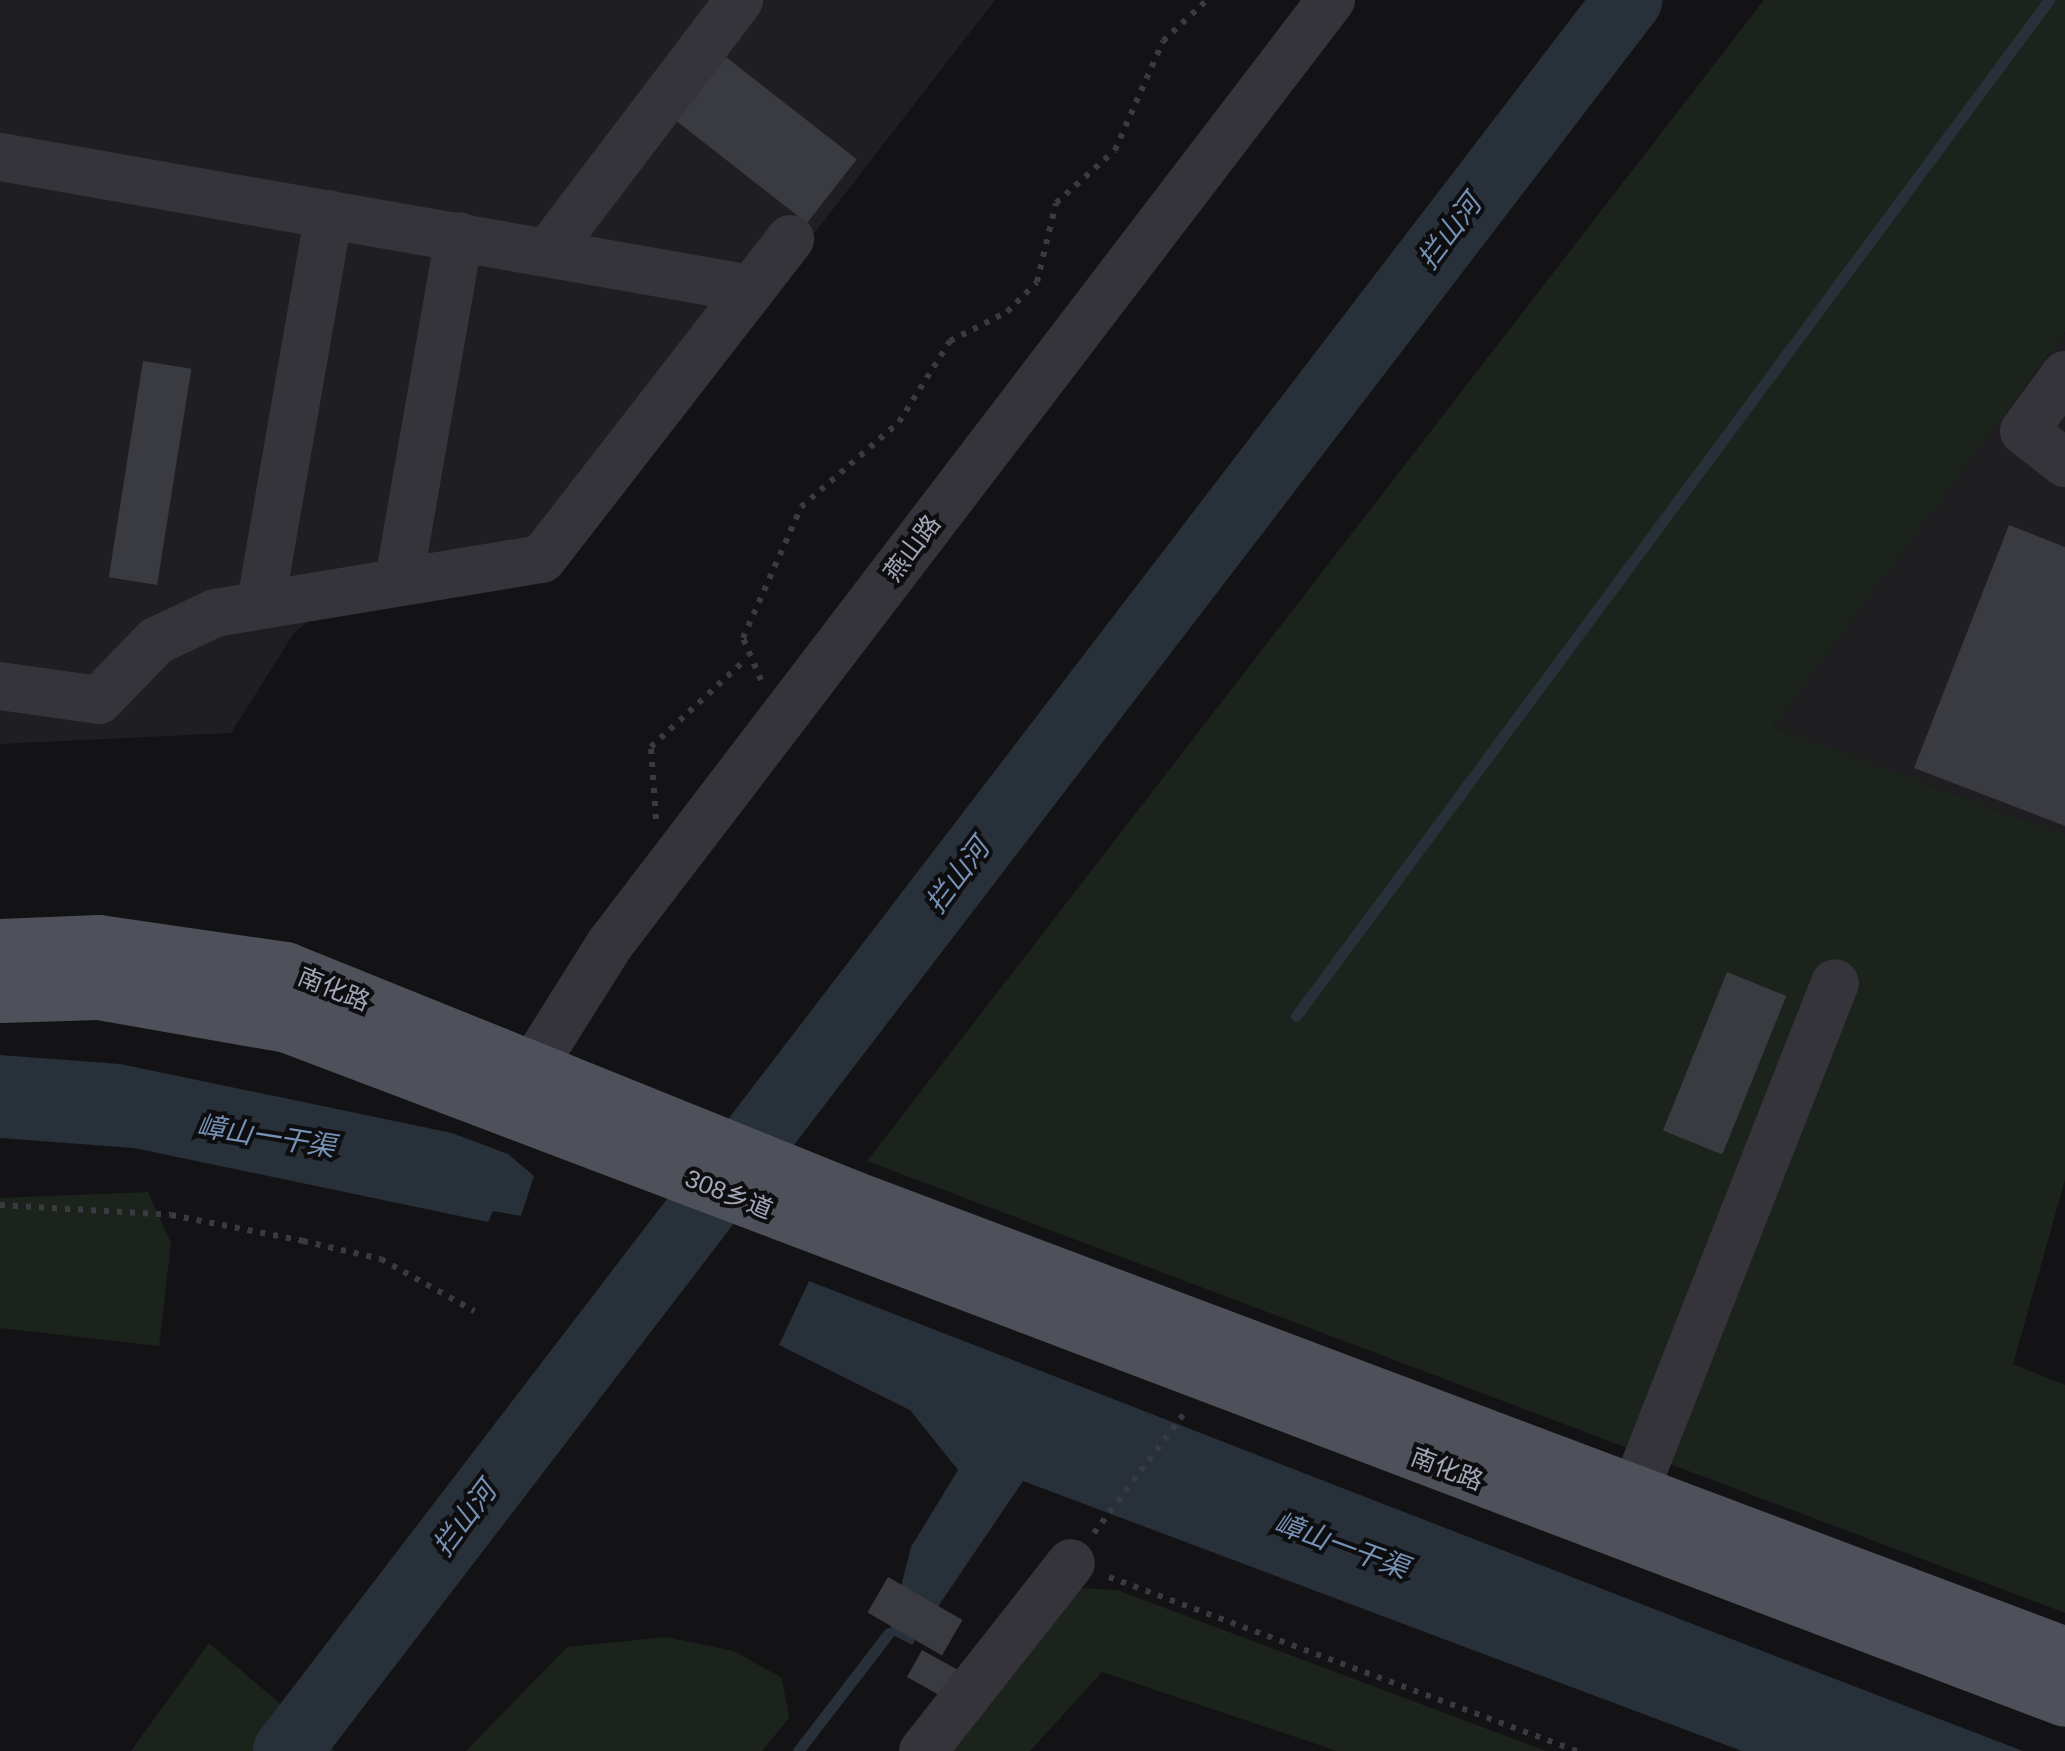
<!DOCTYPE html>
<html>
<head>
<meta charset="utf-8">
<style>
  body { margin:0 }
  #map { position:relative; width:2065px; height:1751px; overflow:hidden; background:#131315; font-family:Arial,"Noto Sans SC",sans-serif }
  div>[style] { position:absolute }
  .built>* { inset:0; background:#1f1f22 }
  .green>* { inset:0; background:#1b231c }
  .water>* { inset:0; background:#28303a }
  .stream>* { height:11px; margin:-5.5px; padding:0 5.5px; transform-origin:5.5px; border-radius:5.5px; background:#28303a }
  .river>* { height:68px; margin:-34px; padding:0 34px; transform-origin:34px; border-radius:34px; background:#28303a }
  .building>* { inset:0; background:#3a3b40; transform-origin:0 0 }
  .path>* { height:6px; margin-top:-3px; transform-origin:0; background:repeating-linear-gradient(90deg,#393b41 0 5px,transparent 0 13px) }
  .minor>* { height:48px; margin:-24px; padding:0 24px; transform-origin:24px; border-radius:24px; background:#34343a }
  .major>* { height:55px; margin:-27.5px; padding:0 27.5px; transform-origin:27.5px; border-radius:27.5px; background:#4f515a }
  span { translate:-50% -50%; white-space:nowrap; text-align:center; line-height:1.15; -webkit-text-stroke:8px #0e0e10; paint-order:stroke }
  .street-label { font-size:25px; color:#a3a7b7 }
  .water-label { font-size:28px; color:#7692b6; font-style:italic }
</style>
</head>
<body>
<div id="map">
  <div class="built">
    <div style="clip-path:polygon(0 0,995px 0,552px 572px,322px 610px,294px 633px,231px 733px,0 744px)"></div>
    <div style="clip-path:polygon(2065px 332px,2065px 835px,1773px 727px)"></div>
  </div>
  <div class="green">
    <div style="clip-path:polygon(1764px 0,2065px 0,2065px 332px,1773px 727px,2065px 835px,2065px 1180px,2013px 1364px,2065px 1385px,2065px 1613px,867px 1161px)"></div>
    <div style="clip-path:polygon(148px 1192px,171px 1243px,159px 1346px,0 1328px,0 1198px)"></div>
    <div style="clip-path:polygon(1078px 1588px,1117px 1590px,1546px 1751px,1337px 1751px,1102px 1672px,1030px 1751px,938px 1751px)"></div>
    <div style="clip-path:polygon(666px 1637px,734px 1651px,782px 1678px,789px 1718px,762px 1751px,466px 1751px,567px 1647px)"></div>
    <div style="clip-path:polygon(209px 1643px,335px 1751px,131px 1751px)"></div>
  </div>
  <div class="water">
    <div style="clip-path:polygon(0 1055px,120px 1064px,452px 1133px,508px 1154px,534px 1176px,521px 1216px,493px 1211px,488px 1222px,134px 1148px,0 1138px)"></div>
    <div style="clip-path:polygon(809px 1281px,1752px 1647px,2023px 1751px,1742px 1751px,1023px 1481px,912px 1645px,889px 1633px,911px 1547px,958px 1470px,910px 1410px,779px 1345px)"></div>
  </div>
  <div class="stream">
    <div style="left:1296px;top:1016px;width:1265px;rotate:-53.46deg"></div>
    <div style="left:798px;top:1751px;width:149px;rotate:-52.4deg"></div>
  </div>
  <div class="river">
    <div style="left:287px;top:1751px;width:2206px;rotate:-52.55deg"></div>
  </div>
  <div class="building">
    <div style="left:726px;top:57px;width:166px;height:81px;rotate:38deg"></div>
    <div style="left:143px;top:361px;width:49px;height:219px;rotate:9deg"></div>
    <div style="clip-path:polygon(2009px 525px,2065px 547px,2065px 826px,1914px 768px)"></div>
    <div style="left:1727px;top:972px;width:64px;height:171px;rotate:22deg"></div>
    <div style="left:888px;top:1577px;width:86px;height:41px;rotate:30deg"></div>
    <div style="left:922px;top:1650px;width:45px;height:31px;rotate:29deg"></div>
  </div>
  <div class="path">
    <div style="left:761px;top:680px;width:46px;rotate:-113.2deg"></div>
    <div style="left:743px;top:638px;width:143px;rotate:-66.1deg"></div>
    <div style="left:801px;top:507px;width:130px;rotate:-40.9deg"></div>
    <div style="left:899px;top:422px;width:96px;rotate:-57.8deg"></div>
    <div style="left:950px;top:341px;width:64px;rotate:-27deg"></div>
    <div style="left:1007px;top:312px;width:42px;rotate:-45deg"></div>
    <div style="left:1037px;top:282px;width:81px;rotate:-76.5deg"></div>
    <div style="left:1056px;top:203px;width:79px;rotate:-41.9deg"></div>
    <div style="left:1115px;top:150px;width:119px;rotate:-66.2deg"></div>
    <div style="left:1163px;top:41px;width:60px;rotate:-43deg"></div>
    <div style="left:656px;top:819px;width:72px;rotate:-94deg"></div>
    <div style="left:651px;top:747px;width:128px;rotate:-42.8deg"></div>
    <div style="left:0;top:1205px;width:171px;rotate:3.3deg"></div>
    <div style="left:171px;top:1215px;width:135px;rotate:11.1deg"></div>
    <div style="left:303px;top:1241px;width:80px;rotate:13deg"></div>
    <div style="left:381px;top:1259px;width:107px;rotate:29.2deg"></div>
    <div style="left:1094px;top:1533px;width:153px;rotate:-53deg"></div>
    <div style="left:1109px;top:1577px;width:499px;rotate:20.4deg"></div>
  </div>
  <div class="minor">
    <div style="left:0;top:157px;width:763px;rotate:9.97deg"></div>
    <div style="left:548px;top:252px;width:316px;rotate:-52.8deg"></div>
    <div style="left:2065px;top:375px;width:69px;rotate:126.2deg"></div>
    <div style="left:2024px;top:431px;width:52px;rotate:38deg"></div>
    <div style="left:399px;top:580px;width:349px;rotate:-80.1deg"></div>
    <div style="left:261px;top:602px;width:394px;rotate:-80.1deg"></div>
    <div style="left:0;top:686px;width:100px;rotate:8deg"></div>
    <div style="left:99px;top:700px;width:82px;rotate:-46deg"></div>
    <div style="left:156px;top:641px;width:65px;rotate:-25.4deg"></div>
    <div style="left:215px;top:613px;width:331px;rotate:-9.4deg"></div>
    <div style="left:542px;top:559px;width:405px;rotate:-52.2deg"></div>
    <div style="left:512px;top:1100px;width:184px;rotate:-57.9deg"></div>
    <div style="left:610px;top:944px;width:1188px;rotate:-52.63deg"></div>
    <div style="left:1634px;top:1493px;width:548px;rotate:-68.49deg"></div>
    <div style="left:923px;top:1751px;width:239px;rotate:-51.8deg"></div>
  </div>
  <div class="major">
    <div style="left:0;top:946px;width:98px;rotate:-2.3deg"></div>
    <div style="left:98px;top:942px;width:189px;rotate:8.2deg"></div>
    <div style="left:285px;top:969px;width:612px;rotate:21.96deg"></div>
    <div style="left:853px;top:1198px;width:1295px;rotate:20.62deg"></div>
    <div style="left:0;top:995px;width:98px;rotate:-1.8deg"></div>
    <div style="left:98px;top:992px;width:192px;rotate:9.9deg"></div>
    <div style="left:287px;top:1025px;width:1901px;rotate:20.76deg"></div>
  </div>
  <div class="street-label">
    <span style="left:912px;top:548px;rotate:-53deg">燕山路</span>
    <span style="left:334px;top:989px;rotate:22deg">南化路</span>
    <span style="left:729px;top:1194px;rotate:22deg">308乡道</span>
    <span style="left:1447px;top:1469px;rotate:21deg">南化路</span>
  </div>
  <div class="water-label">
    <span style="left:1450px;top:232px;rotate:-53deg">拦山河</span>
    <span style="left:958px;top:876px;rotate:-53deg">拦山河</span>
    <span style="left:266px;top:1137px;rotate:9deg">嶂山一干渠</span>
    <span style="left:465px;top:1519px;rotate:-53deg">拦山河</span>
    <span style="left:1341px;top:1546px;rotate:20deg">嶂山一干渠</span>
  </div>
</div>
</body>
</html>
